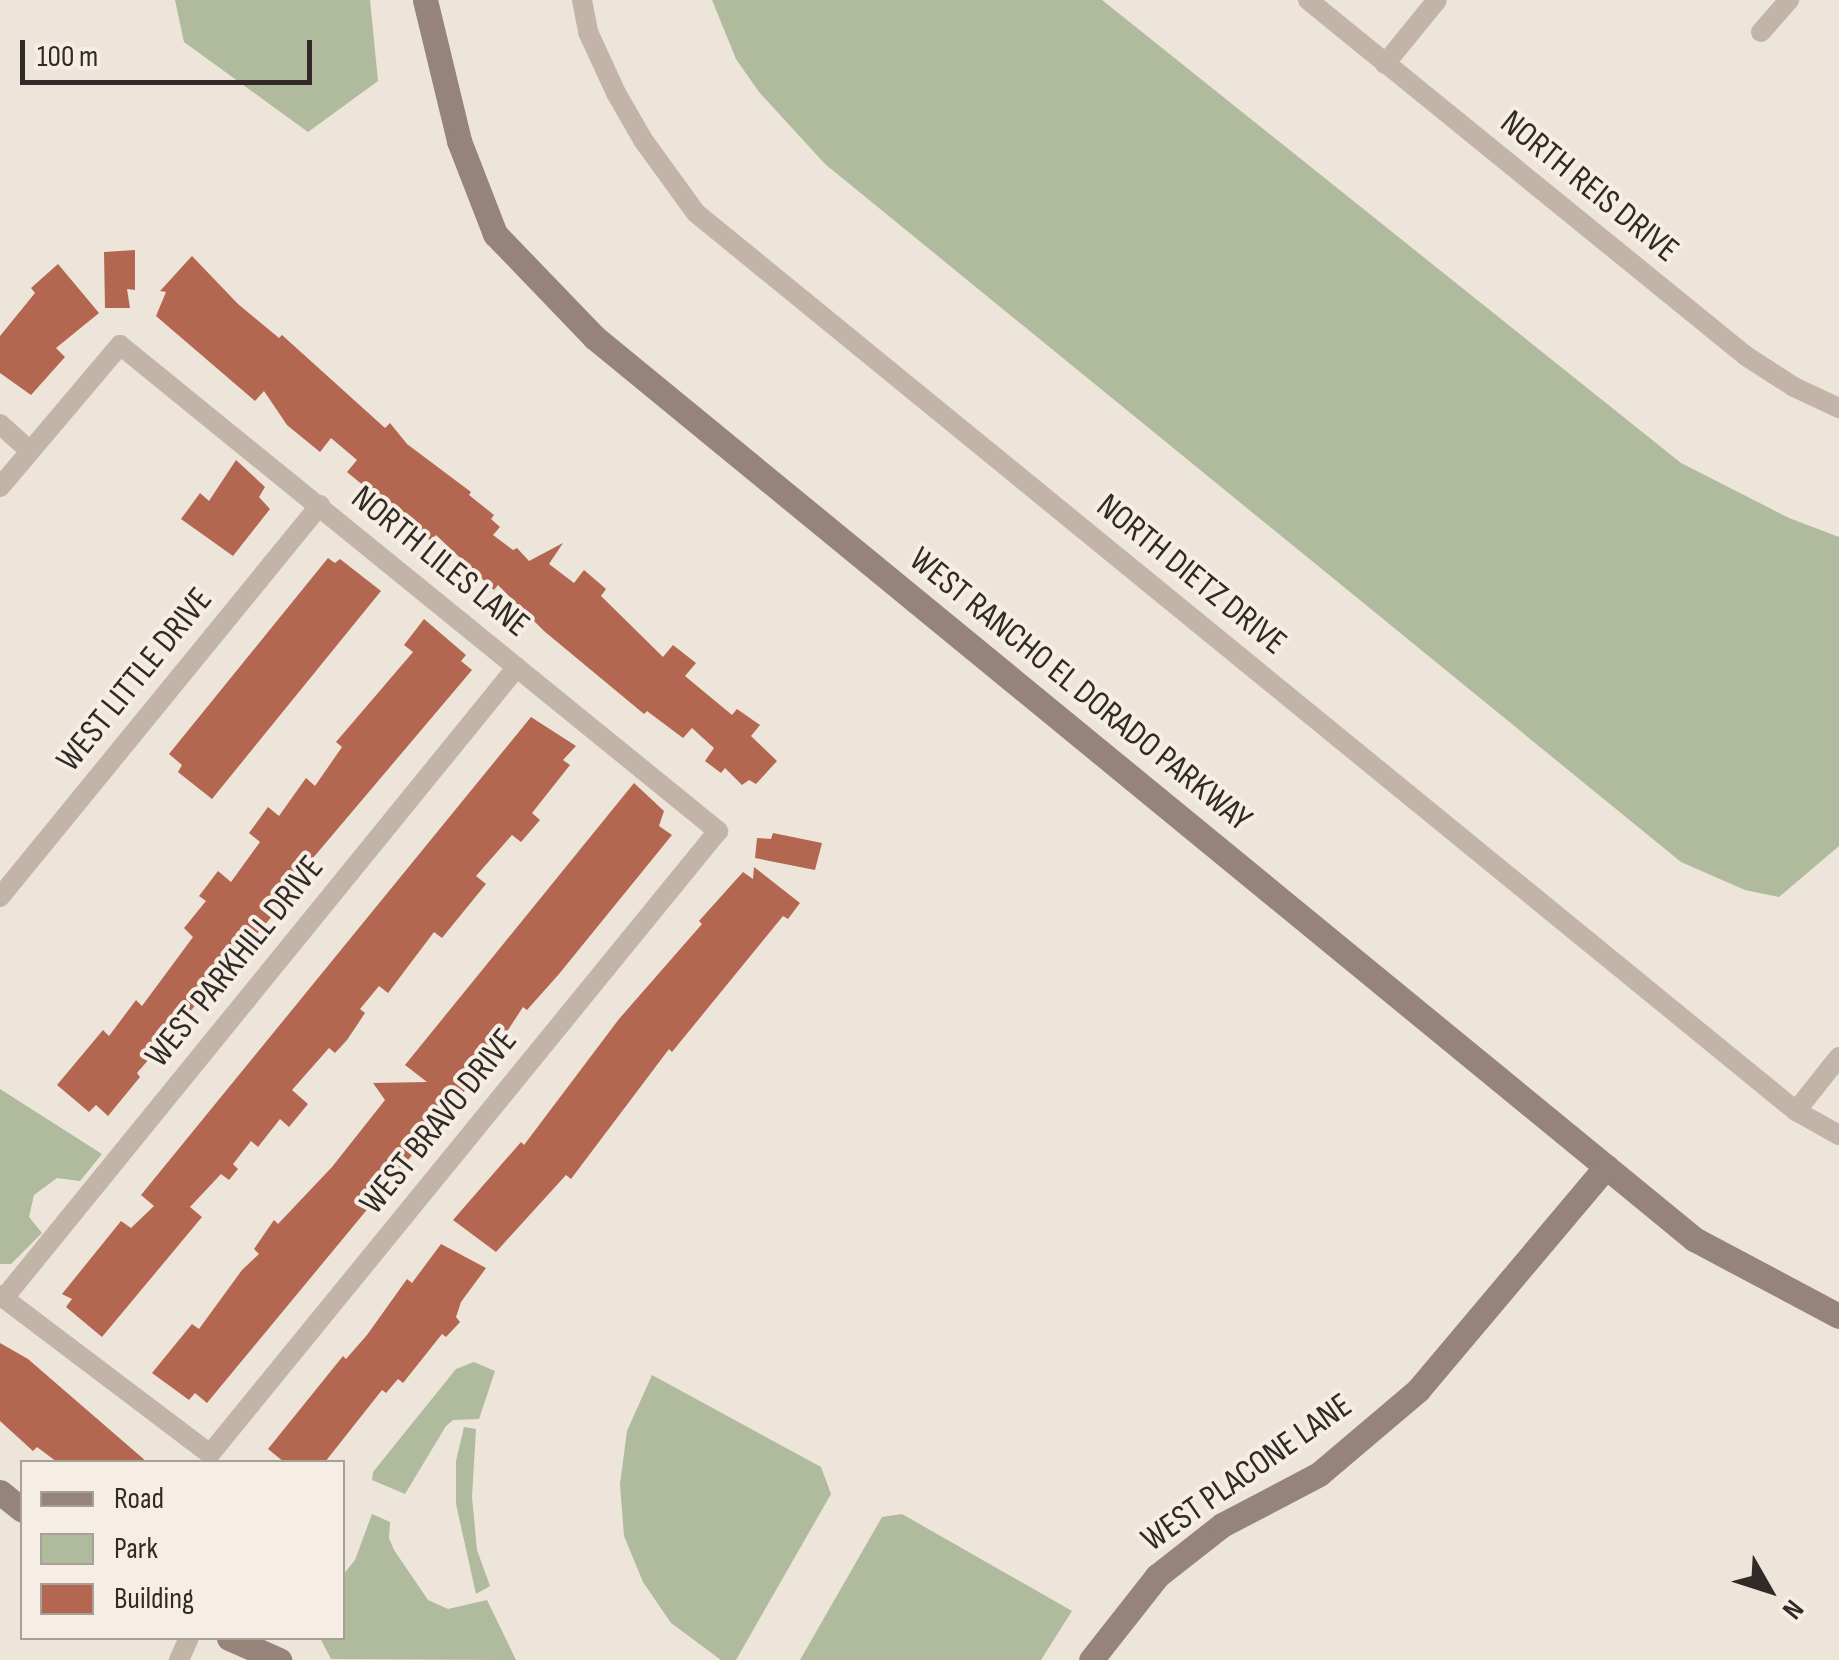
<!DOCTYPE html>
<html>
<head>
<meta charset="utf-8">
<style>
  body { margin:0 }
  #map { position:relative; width:1839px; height:1660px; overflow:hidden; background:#ede4da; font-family:"Sofia Sans Condensed",sans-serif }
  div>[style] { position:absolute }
  .green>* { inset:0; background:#b0ba9c }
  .building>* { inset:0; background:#b46750 }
  .street>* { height:20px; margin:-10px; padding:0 10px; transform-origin:10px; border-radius:10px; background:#c3b4a8 }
  .secondary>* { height:25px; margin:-12.5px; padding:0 12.5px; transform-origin:12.5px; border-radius:12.5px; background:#968379 }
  span { translate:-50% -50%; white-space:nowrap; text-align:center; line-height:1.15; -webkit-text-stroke:8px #f6eee5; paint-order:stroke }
  .street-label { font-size:35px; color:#312a27 }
  .legend { position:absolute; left:20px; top:1460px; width:325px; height:180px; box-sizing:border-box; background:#f6eee5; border:2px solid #a7a099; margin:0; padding:12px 18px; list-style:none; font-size:30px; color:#312a27 }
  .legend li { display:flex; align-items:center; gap:20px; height:50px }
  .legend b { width:50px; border:2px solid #a7a099 }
  .north { position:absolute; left:1719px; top:1540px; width:100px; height:100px; -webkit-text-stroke:8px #f6eee5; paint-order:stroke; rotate:129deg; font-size:28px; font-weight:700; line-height:40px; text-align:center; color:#312a27 }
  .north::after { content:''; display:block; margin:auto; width:35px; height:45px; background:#312a27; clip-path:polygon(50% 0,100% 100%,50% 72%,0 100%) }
  .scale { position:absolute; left:20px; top:40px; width:292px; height:45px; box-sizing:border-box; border:5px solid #312a27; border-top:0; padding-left:12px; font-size:30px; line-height:35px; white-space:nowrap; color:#312a27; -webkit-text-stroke:8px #f6eee5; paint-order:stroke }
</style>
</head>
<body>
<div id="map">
  <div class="green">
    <div style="clip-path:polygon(175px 0,370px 0,378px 81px,308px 132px,184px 42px)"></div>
    <div style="clip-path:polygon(712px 0,1102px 0,1681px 463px,1789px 518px,1839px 537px,1839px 846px,1779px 897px,1745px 890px,1681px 862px,825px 164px,759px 92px,736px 59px)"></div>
    <div style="clip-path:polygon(0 1089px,102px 1154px,80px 1181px,57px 1178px,34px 1195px,29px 1217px,42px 1233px,11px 1264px,0 1264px)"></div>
    <div style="clip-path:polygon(474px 1362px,495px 1371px,479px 1419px,453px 1420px,446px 1426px,405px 1494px,372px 1480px,373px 1472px,456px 1369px)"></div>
    <div style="clip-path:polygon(652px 1375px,821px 1467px,831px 1494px,736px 1660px,721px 1660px,671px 1623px,643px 1582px,624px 1536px,620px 1484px,627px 1431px)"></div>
    <div style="clip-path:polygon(464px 1427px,476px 1429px,472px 1497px,477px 1550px,490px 1586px,476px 1594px,456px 1504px,456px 1461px)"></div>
    <div style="clip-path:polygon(372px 1514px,390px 1522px,389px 1538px,394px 1550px,428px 1600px,448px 1609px,487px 1600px,516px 1660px,331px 1659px,320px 1638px,342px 1638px,343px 1575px,355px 1560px)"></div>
    <div style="clip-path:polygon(902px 1514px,1072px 1611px,1041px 1660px,800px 1660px,882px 1517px)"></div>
  </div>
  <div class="building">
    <div style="clip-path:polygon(135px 250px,135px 290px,127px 289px,130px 308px,105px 308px,104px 252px)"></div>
    <div style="clip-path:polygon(192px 256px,238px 304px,279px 338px,282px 335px,385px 428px,390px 423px,407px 444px,471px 492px,469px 495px,494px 515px,491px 519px,500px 527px,493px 535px,513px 550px,517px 548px,529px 561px,563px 543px,549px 564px,574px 583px,584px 570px,606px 589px,601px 596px,663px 657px,673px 645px,696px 663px,685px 676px,732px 715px,737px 709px,760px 725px,751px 736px,777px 761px,756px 784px,749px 780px,742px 785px,725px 768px,721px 773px,705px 761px,714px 748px,692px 728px,683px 738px,647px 711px,644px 714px,544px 631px,498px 585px,494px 590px,436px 535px,431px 541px,347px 472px,357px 460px,331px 438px,320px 452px,287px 425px,264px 391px,255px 401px,156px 316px,166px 292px,160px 291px)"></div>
    <div style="clip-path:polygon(58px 264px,99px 313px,56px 348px,65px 357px,31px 395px,0 373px,0 336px,35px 293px,31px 288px)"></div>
    <div style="clip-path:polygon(236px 460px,265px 487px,259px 497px,270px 509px,233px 556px,181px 519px,200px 493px,209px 501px)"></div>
    <div style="clip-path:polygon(328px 558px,335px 563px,340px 559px,381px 591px,212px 799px,178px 772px,182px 765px,169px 754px)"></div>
    <div style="clip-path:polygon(424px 619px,466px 655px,461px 661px,472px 670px,313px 858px,317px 862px,299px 885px,137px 1073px,140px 1077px,108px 1116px,96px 1105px,89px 1112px,57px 1085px,103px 1030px,109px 1036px,136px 1000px,142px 1006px,193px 937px,184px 928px,206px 901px,199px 896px,218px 871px,231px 882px,260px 842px,249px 833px,268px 807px,279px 816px,306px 778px,315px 786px,342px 747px,336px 742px,413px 652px,404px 645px)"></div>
    <div style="clip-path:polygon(531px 717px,576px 746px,563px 760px,570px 765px,532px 813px,540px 820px,521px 842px,512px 835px,476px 876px,486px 884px,442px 938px,434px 932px,388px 993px,379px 986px,360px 1009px,365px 1013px,347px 1040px,335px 1053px,329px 1048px,292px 1090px,308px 1104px,289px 1127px,280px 1119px,258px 1147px,251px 1141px,233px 1164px,238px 1169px,229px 1180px,221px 1174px,190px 1207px,202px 1217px,102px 1337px,66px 1307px,72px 1299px,62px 1294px,121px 1221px,131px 1228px,154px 1206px,141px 1195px)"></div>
    <div style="clip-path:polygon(634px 783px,664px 811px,659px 826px,672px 835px,559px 974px,527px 1010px,523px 1007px,476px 1079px,460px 1096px,455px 1091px,433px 1112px,442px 1119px,207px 1403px,195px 1393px,189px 1400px,152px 1373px,192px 1324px,199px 1329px,242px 1270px,259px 1254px,254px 1249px,274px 1220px,278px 1224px,332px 1167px,385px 1100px,373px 1083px,427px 1082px,405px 1065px)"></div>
    <div style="clip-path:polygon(773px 833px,822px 843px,815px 870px,755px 858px,757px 838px,771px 839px)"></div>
    <div style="clip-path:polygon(754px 867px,800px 903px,788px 919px,783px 916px,672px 1052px,669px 1049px,571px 1179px,566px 1175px,496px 1252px,453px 1220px,521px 1142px,524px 1145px,619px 1019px,702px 924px,699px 921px,743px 872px,753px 879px)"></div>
    <div style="clip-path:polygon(441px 1244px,486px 1268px,461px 1302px,456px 1317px,460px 1322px,446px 1337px,442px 1334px,403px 1383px,398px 1379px,386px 1393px,382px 1390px,325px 1462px,284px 1462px,268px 1449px,343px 1356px,346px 1359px,367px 1335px,407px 1279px,412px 1283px)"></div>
    <div style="clip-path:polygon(0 1343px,28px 1359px,147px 1462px,57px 1462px,37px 1447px,33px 1451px,0 1421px)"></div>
  </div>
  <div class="street">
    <div style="left:582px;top:0;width:33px;rotate:79deg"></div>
    <div style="left:588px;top:32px;width:67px;rotate:65.3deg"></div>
    <div style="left:616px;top:93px;width:54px;rotate:60.1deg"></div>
    <div style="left:643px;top:140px;width:90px;rotate:54deg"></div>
    <div style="left:696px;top:213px;width:1420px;rotate:39.23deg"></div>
    <div style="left:1796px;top:1111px;width:49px;rotate:29.2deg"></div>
    <div style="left:1308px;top:0;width:564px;rotate:39.1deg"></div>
    <div style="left:1746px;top:356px;width:57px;rotate:32.9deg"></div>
    <div style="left:1794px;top:387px;width:50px;rotate:25deg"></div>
    <div style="left:1761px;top:32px;width:43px;rotate:-48.8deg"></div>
    <div style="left:1385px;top:64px;width:82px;rotate:-50.9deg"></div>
    <div style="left:0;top:424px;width:40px;rotate:42deg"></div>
    <div style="left:0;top:487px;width:186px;rotate:-49.8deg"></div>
    <div style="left:120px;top:345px;width:771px;rotate:39.1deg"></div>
    <div style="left:718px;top:831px;width:804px;rotate:129.19deg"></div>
    <div style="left:210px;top:1454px;width:263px;rotate:-142.9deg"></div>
    <div style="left:0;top:897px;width:506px;rotate:-50.77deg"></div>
    <div style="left:1796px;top:1111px;width:69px;rotate:-51.5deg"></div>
    <div style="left:4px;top:1298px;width:813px;rotate:-50.89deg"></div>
    <div style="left:179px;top:1660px;width:24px;rotate:-66deg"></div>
  </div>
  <div class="secondary">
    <div style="left:425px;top:0;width:145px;rotate:76.4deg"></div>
    <div style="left:459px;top:141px;width:100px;rotate:68.8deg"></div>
    <div style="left:495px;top:234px;width:143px;rotate:46.1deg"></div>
    <div style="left:594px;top:337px;width:1423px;rotate:39.35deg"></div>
    <div style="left:1694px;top:1239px;width:164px;rotate:28deg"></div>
    <div style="left:0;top:1492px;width:28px;rotate:39deg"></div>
    <div style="left:229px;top:1638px;width:55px;rotate:23.7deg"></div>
    <div style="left:1091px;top:1660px;width:107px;rotate:-51.8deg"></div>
    <div style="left:1157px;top:1576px;width:83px;rotate:-38.1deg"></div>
    <div style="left:1222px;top:1525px;width:110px;rotate:-27.7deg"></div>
    <div style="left:1319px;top:1474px;width:130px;rotate:-40.3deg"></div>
    <div style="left:1418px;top:1390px;width:292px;rotate:-49.9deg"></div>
  </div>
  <div class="street-label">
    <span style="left:1589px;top:187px;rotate:39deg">NORTH REIS DRIVE</span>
    <span style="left:440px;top:562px;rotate:39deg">NORTH LILES LANE</span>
    <span style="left:1191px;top:575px;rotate:39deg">NORTH DIETZ DRIVE</span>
    <span style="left:135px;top:680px;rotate:-51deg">WEST LITTLE DRIVE</span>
    <span style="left:1080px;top:690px;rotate:39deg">WEST RANCHO EL DORADO PARKWAY</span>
    <span style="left:235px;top:962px;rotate:-51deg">WEST PARKHILL DRIVE</span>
    <span style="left:439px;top:1122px;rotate:-51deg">WEST BRAVO DRIVE</span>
    <span style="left:1247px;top:1473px;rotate:-35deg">WEST PLACONE LANE</span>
  </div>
  <ul class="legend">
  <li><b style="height:12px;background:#968379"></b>Road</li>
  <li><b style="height:28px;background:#b0ba9c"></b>Park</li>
  <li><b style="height:28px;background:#b46750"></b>Building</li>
  </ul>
  <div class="north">N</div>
  <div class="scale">100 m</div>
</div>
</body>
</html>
